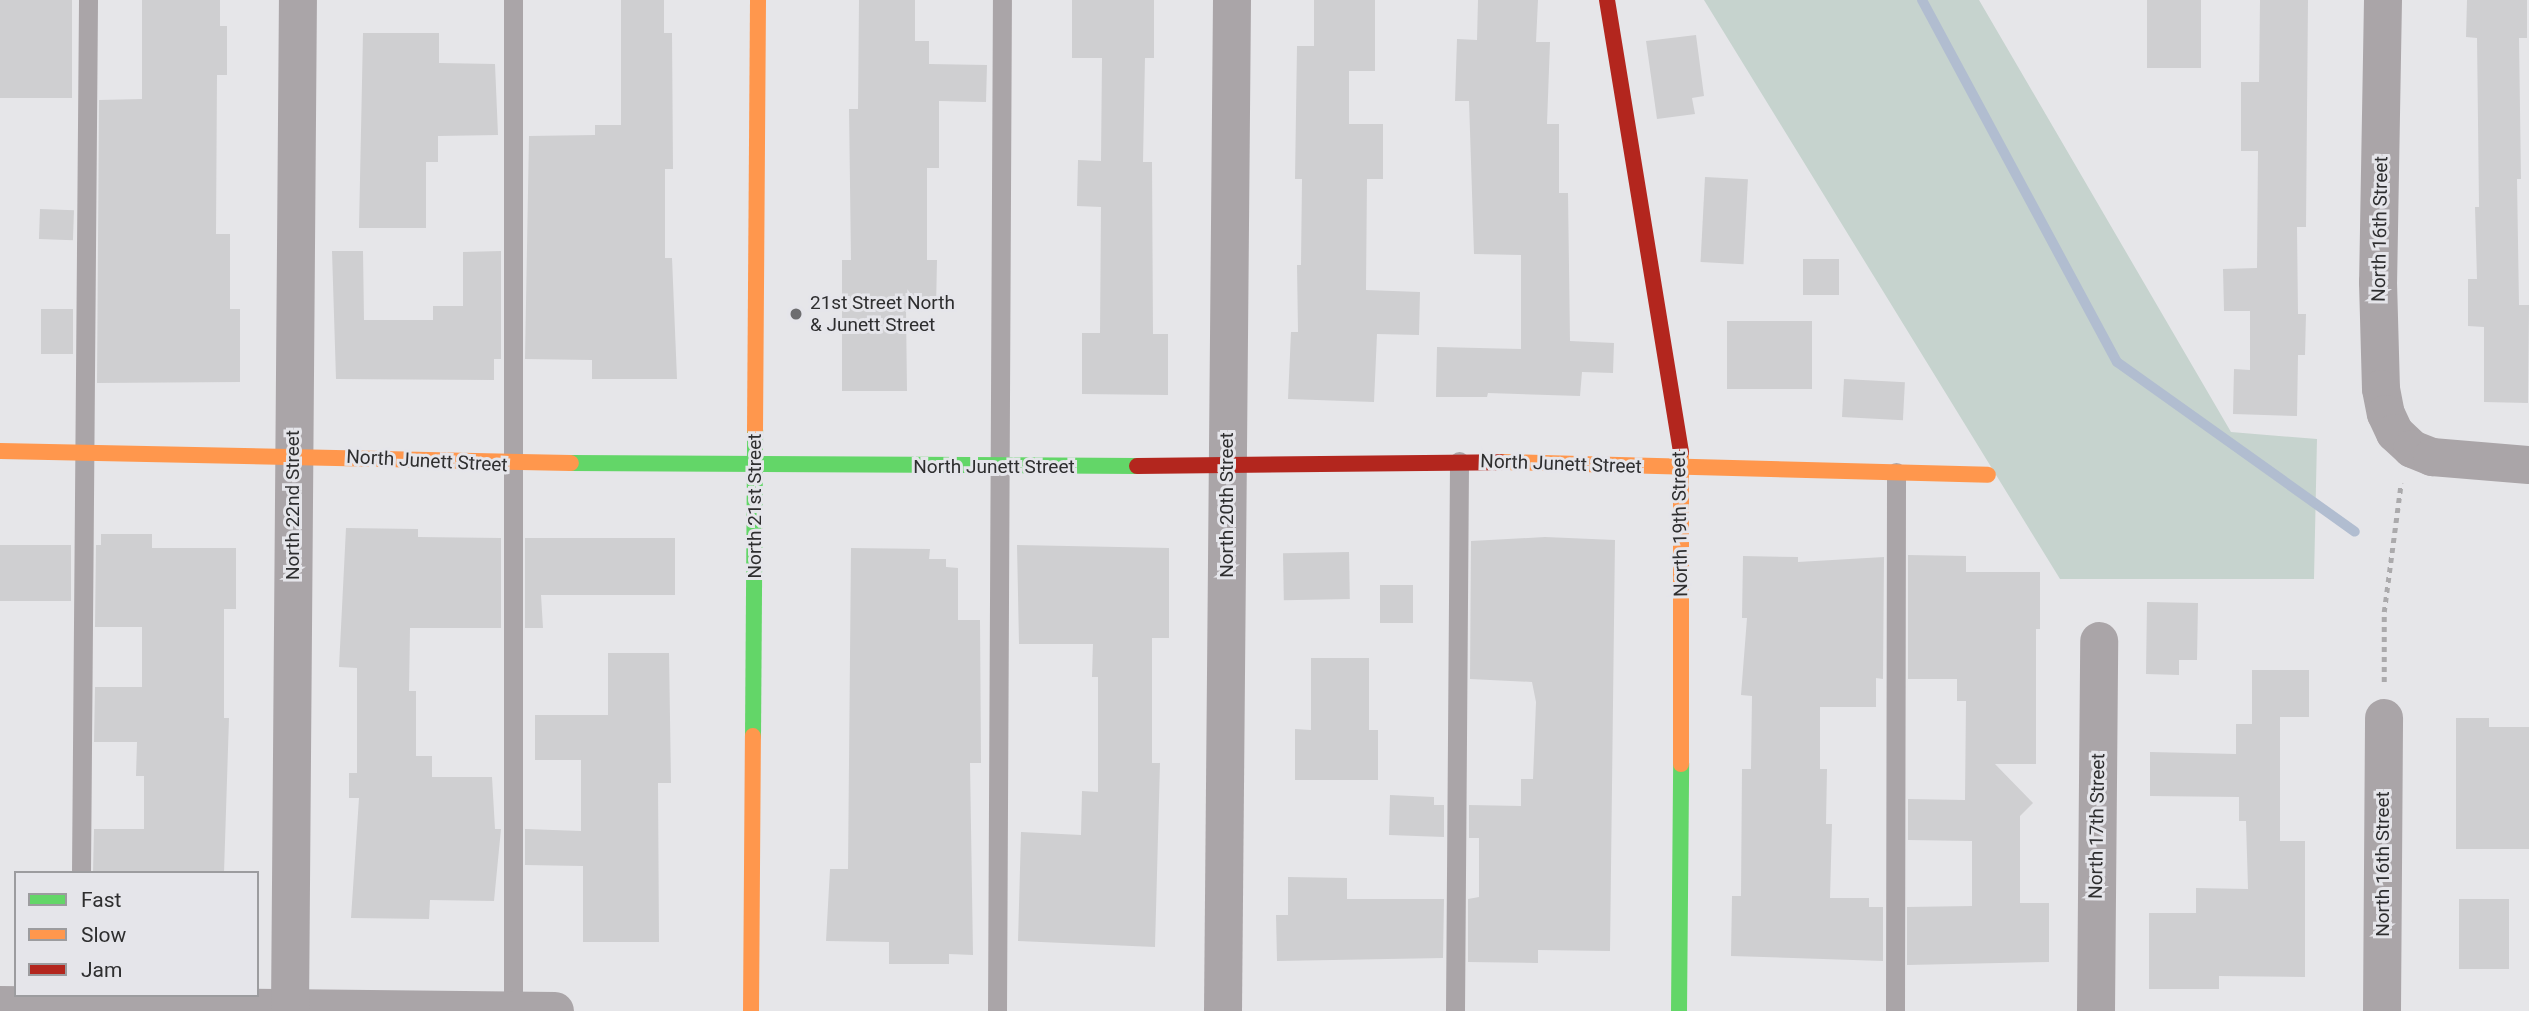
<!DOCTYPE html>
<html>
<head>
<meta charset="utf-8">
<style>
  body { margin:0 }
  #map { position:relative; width:2529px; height:1011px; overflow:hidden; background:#e6e6e9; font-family:Roboto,sans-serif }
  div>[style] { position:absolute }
  .green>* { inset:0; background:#c6d3ce }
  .stream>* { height:10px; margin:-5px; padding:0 5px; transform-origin:5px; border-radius:5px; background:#b1bdd0 }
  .building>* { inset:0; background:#cfcfd1; transform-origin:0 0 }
  .path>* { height:4.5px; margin-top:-2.25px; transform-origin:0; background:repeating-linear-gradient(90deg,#abaaac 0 5px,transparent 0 10px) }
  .lane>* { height:19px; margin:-9.5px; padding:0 9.5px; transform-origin:9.5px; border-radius:9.5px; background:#aaa5a8 }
  .street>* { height:38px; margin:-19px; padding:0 19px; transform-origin:19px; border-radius:19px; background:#aaa5a8 }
  .fast>* { height:16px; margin:-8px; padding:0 8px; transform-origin:8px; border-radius:8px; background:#63d668 }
  .slow>* { height:16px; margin:-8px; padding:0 8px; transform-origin:8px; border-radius:8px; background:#ff974d }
  .jam>* { height:16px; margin:-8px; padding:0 8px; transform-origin:8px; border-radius:8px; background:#b3261e }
  .dots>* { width:19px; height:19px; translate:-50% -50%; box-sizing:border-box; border:4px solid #e5e5ea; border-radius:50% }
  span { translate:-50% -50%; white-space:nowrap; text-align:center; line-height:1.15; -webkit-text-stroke:6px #e5e5ea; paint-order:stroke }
  .street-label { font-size:19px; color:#2e2e2f }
  .poi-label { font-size:19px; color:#2e2e2f }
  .left { translate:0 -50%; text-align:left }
  .legend { position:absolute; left:14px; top:871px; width:245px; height:126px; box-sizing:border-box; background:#e5e5ea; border:2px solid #9c9c9f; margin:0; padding:9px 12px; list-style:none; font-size:21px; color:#2e2e2f }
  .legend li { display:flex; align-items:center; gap:14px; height:35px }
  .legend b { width:35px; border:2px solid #9c9c9f }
</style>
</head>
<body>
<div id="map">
  <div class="green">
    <div style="clip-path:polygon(1704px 0,1979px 0,2231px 432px,2317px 439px,2314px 579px,2060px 579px)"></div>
  </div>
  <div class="stream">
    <div style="left:1922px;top:0;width:411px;rotate:61.7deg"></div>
    <div style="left:2117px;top:362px;width:292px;rotate:35.5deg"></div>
  </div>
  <div class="building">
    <div style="left:0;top:0;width:72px;height:98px"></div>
    <div style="clip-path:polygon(142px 0,220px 0,220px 26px,227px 26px,227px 75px,217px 75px,216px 234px,230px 234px,230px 309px,240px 309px,240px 382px,97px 383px,99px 100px,142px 99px)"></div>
    <div style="clip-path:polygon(621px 0,664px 0,664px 33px,672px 33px,673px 169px,665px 169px,665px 258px,672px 258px,677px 379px,592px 379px,592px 360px,525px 359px,529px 136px,595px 135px,595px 125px,621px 125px)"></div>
    <div style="clip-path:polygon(859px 0,915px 0,915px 41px,929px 41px,929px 64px,987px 65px,986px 102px,939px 101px,939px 168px,927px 168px,927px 260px,937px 260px,936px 309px,906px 309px,907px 391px,842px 391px,842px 260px,851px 260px,849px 109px,858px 109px)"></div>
    <div style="clip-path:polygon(1072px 0,1154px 0,1154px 58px,1145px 58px,1143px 162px,1152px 162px,1153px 334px,1168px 334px,1168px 395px,1082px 394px,1082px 333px,1100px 333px,1101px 207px,1077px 206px,1078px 160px,1101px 161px,1102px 58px,1072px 58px)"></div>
    <div style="clip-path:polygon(1314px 0,1375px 0,1375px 71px,1349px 71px,1349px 124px,1383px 124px,1383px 179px,1367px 179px,1366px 290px,1420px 292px,1419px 335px,1377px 334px,1374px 402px,1288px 399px,1291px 332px,1298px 332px,1297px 265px,1301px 265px,1302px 179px,1295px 179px,1297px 46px,1314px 46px)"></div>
    <div style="clip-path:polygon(1478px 0,1538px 0,1536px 42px,1550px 42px,1547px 124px,1559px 124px,1559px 193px,1568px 193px,1570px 341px,1614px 343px,1613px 373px,1582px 372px,1580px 396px,1488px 393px,1487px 397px,1436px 397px,1437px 347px,1521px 349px,1521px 255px,1474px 254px,1469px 101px,1455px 101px,1457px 39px,1477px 40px)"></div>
    <div style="left:2147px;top:0;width:54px;height:68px"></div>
    <div style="clip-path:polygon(2260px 0,2308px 0,2306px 227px,2297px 227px,2298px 314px,2306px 314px,2305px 355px,2298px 355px,2297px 416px,2233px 414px,2234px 369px,2250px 370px,2250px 311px,2224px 311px,2223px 269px,2257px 268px,2258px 151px,2241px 151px,2241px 82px,2259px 82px)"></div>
    <div style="clip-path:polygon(2467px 0,2527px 0,2527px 38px,2519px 38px,2521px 179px,2517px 179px,2519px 305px,2529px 305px,2528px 403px,2484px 402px,2484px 327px,2468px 326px,2468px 279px,2477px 279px,2475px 207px,2479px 207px,2477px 38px,2466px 37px)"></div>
    <div style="clip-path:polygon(363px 33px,439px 33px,439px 63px,495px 64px,498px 135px,438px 136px,438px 162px,426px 162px,426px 228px,359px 228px)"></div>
    <div style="clip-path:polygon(1696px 35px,1704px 96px,1692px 98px,1695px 114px,1657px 119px,1646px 41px)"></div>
    <div style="left:1705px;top:177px;width:43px;height:85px;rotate:3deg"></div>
    <div style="left:40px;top:209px;width:34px;height:30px;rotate:2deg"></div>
    <div style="clip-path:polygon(332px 251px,363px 251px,364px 320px,433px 320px,433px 306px,463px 306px,463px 252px,501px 251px,501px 359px,494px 359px,494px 380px,336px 379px)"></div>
    <div style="left:1803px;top:259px;width:36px;height:36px"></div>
    <div style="left:41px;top:309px;width:32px;height:45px"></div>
    <div style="left:1727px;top:321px;width:85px;height:68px"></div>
    <div style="left:1844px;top:379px;width:61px;height:38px;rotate:3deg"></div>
    <div style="clip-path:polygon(346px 528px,418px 529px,418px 537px,501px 538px,501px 628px,410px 628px,409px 691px,416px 691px,416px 756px,432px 756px,432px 777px,492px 777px,495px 829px,501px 829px,494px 901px,430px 900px,429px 919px,351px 918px,359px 798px,349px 798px,349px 773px,357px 773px,357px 668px,339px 667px)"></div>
    <div style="clip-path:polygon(101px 534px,152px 534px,152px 548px,236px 548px,236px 609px,224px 609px,224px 718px,229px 718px,224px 873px,93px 873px,94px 829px,144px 829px,144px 776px,136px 776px,137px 742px,94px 742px,95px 687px,142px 687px,142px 627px,95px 627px,96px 545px,101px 545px)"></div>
    <div style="clip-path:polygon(1545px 537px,1615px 540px,1610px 951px,1538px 950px,1538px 963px,1468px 962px,1468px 899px,1479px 897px,1479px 838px,1469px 838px,1469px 805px,1521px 806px,1521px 779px,1533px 779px,1536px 702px,1532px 682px,1470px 679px,1471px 541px)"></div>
    <div style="clip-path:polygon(525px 538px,675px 538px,675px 595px,541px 595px,543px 628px,525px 628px)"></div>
    <div style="left:0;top:545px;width:71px;height:56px"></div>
    <div style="clip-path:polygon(1017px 545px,1169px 548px,1169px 638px,1152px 638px,1152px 763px,1160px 763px,1155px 947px,1018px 941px,1021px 832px,1081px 835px,1082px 791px,1098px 792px,1098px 677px,1092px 677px,1093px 644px,1019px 644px)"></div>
    <div style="clip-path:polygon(851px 548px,930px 549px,929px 559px,946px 559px,946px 567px,958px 568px,958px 620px,980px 620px,981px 763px,970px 763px,973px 955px,949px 954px,949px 964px,889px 964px,889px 942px,826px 941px,830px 869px,848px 869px)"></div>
    <div style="left:1349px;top:552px;width:47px;height:66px;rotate:89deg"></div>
    <div style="clip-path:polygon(1908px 555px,1966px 556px,1966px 572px,2040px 572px,2040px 629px,2036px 629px,2036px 764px,1995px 764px,2033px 803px,2020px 816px,2020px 903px,2049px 903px,2049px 962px,1907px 965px,1907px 907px,1972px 906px,1972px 841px,1908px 840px,1908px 799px,1965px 800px,1966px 701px,1957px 701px,1957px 679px,1908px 679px)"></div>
    <div style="clip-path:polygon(1743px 556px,1798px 557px,1798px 562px,1884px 557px,1883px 679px,1876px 678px,1876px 707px,1820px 707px,1820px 769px,1827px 769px,1826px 824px,1832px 824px,1830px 898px,1869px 898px,1869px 907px,1883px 907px,1883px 961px,1731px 956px,1732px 896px,1741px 896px,1742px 769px,1751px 769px,1752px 696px,1741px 695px,1747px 618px,1742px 618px)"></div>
    <div style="left:1380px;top:585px;width:33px;height:38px"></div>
    <div style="clip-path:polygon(2147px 602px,2198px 603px,2197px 660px,2179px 660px,2179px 675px,2146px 674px)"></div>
    <div style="clip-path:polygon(608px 653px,669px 653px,671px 783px,658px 783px,659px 942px,583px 942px,583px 866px,525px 865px,525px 829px,581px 831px,581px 760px,535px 760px,535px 715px,608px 715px)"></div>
    <div style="clip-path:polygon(1311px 658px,1369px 658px,1369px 730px,1378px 730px,1378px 780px,1295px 780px,1295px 729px,1311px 730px)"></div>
    <div style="clip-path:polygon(2252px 670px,2309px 670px,2309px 717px,2280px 717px,2280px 841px,2305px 841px,2305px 977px,2219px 976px,2219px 989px,2149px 989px,2149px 913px,2196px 913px,2196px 888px,2248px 889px,2246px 821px,2239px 821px,2239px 797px,2150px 796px,2150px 752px,2236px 754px,2236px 724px,2252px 724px)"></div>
    <div style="clip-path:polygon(2456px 718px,2489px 718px,2489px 727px,2529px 727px,2529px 849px,2456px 849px)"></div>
    <div style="clip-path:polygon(1390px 795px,1434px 797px,1434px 805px,1444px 805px,1444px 837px,1389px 835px)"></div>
    <div style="clip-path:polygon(1288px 877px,1347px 878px,1347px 899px,1444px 899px,1443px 958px,1277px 961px,1276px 915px,1288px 915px)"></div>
    <div style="left:2459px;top:899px;width:50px;height:70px"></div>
  </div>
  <div class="path">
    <div style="left:2384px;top:682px;width:70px;rotate:-90deg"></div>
    <div style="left:2384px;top:612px;width:130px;rotate:-82.5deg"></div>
  </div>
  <div class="lane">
    <div style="left:81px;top:873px;width:873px;rotate:-89.54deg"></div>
    <div style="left:513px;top:1011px;width:1011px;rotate:-90deg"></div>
    <div style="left:997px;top:1011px;width:1011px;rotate:-89.72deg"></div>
    <div style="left:1455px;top:1011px;width:550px;rotate:-89.58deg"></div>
    <div style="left:1895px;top:1011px;width:539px;rotate:-89.89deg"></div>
  </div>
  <div class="street">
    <div style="left:2383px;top:0;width:282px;rotate:91deg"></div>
    <div style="left:2378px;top:282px;width:107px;rotate:88.4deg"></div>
    <div style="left:2381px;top:389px;width:25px;rotate:79deg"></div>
    <div style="left:2386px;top:414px;width:21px;rotate:65deg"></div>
    <div style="left:2395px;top:433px;width:23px;rotate:43deg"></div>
    <div style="left:2412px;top:449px;width:22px;rotate:22deg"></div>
    <div style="left:2432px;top:457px;width:97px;rotate:4.7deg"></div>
    <div style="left:0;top:1005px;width:555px;rotate:0.62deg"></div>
    <div style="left:290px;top:1011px;width:1011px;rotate:-89.55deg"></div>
    <div style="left:1223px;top:1011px;width:1011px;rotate:-89.49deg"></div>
    <div style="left:2096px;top:1011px;width:370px;rotate:-89.5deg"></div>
    <div style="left:2382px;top:1011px;width:293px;rotate:-89.6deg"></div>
  </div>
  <div class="fast">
    <div style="left:571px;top:463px;width:566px;rotate:0.3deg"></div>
    <div style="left:753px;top:736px;width:306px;rotate:-89.6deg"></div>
    <div style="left:1679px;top:1011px;width:247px;rotate:-89.5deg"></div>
  </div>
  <div class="slow">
    <div style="left:755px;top:430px;width:430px;rotate:-89.6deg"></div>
    <div style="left:0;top:451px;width:571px;rotate:1.2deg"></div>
    <div style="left:1681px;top:452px;width:312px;rotate:90deg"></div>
    <div style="left:1501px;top:462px;width:487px;rotate:1.5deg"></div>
    <div style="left:751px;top:1011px;width:275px;rotate:-89.6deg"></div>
  </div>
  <div class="jam">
    <div style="left:1607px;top:0;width:458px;rotate:80.7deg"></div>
    <div style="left:1137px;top:466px;width:364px;rotate:-0.6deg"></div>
  </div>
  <div class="dots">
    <div style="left:796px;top:314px;background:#6e6e70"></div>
  </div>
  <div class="street-label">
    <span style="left:2380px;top:229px;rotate:-89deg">North 16th Street</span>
    <span style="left:427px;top:461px;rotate:3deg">North Junett Street</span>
    <span style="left:1561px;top:464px;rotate:2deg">North Junett Street</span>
    <span style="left:994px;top:467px">North Junett Street</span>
    <span style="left:293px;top:505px;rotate:-90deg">North 22nd Street</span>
    <span style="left:1227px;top:505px;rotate:-90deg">North 20th Street</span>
    <span style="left:755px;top:506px;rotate:-90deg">North 21st Street</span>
    <span style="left:1680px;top:524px;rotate:-91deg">North 19th Street</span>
    <span style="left:2097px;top:826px;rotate:-89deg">North 17th Street</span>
    <span style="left:2383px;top:864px;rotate:-90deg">North 16th Street</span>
  </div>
  <div class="poi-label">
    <span class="left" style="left:810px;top:314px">21st Street North<br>&amp; Junett Street</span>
  </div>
  <ul class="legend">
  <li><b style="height:9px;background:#63d668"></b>Fast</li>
  <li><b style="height:9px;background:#ff974d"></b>Slow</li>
  <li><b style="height:9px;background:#b3261e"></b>Jam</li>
  </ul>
</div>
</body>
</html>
